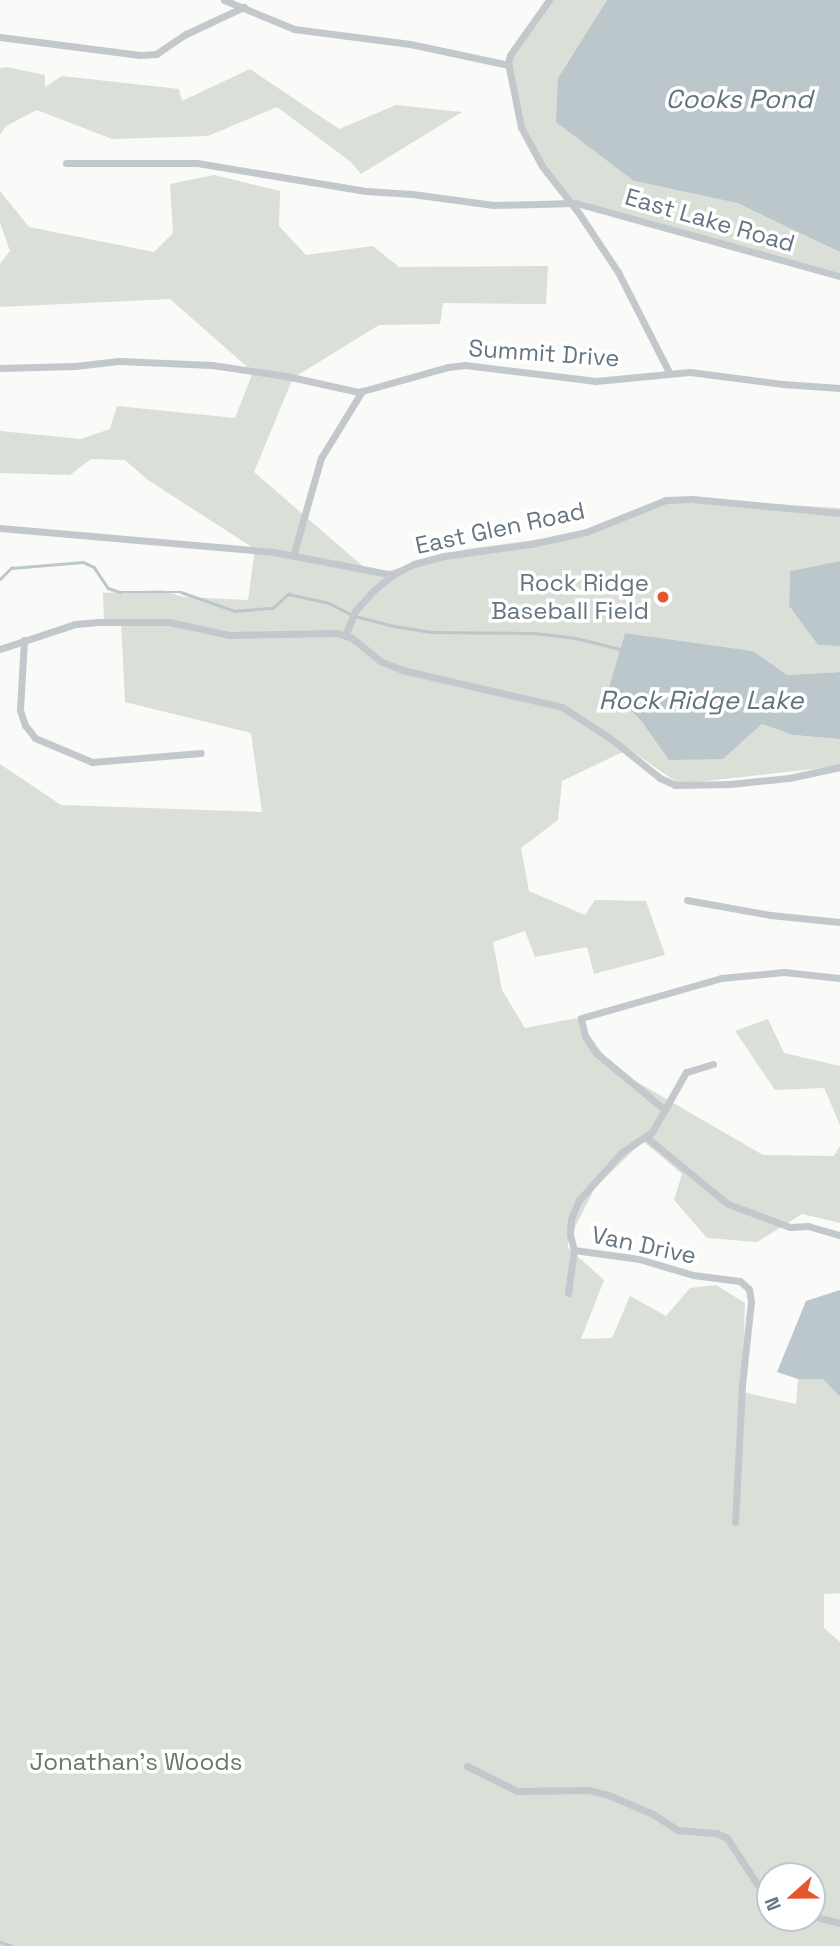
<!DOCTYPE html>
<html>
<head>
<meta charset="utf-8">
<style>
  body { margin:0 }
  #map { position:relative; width:840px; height:1946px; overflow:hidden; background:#fafaf8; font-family:"Space Grotesk",sans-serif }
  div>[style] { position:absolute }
  .green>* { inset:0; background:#dadfd7 }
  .water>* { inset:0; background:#bbc7cb }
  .stream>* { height:2.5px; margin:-1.25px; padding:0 1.25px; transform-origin:1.25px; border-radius:1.25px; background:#bbc7cb }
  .minor>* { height:7px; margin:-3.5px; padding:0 3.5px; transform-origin:3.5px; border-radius:3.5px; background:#c3c8cc }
  .dots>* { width:19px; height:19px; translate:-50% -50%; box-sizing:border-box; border:4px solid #fff; border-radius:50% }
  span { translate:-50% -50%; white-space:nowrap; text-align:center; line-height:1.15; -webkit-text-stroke:7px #fff; paint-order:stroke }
  .street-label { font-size:24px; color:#657683 }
  .poi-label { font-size:24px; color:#657683 }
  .right { translate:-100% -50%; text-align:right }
  .park-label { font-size:24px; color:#687a64 }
  .water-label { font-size:26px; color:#60757c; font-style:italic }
  .north { position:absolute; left:756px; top:1862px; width:70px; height:70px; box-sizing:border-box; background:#fff; border:2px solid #c1c8cd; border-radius:50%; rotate:249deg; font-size:19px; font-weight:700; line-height:28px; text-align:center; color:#657683 }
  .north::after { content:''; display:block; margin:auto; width:24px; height:32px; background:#e4572e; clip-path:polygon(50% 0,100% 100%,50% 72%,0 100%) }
</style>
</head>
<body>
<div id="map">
  <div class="green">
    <div style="clip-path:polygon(552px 0,607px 0,558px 78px,634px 181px,737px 203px,840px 252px,840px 273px,567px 198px,521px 131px,509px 59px)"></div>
    <div style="clip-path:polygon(7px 67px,45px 75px,45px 87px,62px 76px,179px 89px,182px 101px,250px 69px,339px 129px,396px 105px,462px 112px,361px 174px,351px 162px,277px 107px,208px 136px,112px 139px,37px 110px,6px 126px,0 135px,0 68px)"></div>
    <div style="clip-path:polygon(evenodd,214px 175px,280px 191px,279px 226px,306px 255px,373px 246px,399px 267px,548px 266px,546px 304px,443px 303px,440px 324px,379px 325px,293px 378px,254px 472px,373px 575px,467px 549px,572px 535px,667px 498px,840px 508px,840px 561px,790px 571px,789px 606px,818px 645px,840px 646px,840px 672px,787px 675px,753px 651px,625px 633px,609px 687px,642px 722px,669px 759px,723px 759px,762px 724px,793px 735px,840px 739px,840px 766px,679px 784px,629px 749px,562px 781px,558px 820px,521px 848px,529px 891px,585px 915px,595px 900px,646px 901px,665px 955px,594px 974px,587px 947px,535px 957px,525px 931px,493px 942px,502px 990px,525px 1028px,577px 1018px,613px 1068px,763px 1155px,834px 1156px,840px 1146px,840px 1223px,802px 1214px,757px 1242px,707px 1238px,674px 1200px,682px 1174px,643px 1141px,595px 1188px,568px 1241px,568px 1248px,604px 1280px,581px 1339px,612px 1338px,630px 1296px,666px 1316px,690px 1288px,716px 1285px,745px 1303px,742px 1392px,796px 1404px,798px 1379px,823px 1379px,840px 1397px,840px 1593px,824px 1594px,824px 1628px,840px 1642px,840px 1946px,0 1946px,0 764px,61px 805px,262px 812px,251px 733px,125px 702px,121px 621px,104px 620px,103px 593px,162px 590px,183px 597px,248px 600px,255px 549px,148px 480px,125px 460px,91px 459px,70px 475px,0 473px,0 431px,81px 439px,110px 429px,117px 406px,235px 418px,253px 372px,170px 299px,0 307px,0 264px,10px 251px,0 223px,0 191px,29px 227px,154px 252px,173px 233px,170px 184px,214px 175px,770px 1876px,812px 1876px,812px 1918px,770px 1918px,770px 1876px)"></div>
    <div style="clip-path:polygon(768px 1019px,784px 1053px,840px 1066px,840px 1125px,824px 1088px,775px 1090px,735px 1031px)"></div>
  </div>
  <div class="water">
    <div style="clip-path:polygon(607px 0,840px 0,840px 252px,737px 203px,634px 181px,556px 122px,558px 78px)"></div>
    <div style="clip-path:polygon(840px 561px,840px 646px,818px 645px,789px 606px,790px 571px)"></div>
    <div style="clip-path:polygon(625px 633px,753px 651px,787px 675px,840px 672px,840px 739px,793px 735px,762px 724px,723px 759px,669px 760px,642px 722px,609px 687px)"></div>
    <div style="clip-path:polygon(840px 1290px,840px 1397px,823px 1379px,798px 1379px,777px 1372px,806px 1301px)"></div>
  </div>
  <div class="stream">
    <div style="left:0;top:579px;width:16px;rotate:-45deg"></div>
    <div style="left:11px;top:568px;width:72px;rotate:-4.8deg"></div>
    <div style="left:83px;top:562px;width:12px;rotate:24deg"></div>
    <div style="left:94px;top:567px;width:25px;rotate:56deg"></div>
    <div style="left:108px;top:588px;width:13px;rotate:18deg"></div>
    <div style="left:120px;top:592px;width:61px"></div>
    <div style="left:181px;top:592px;width:57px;rotate:19.4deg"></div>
    <div style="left:235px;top:611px;width:38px;rotate:-5deg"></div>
    <div style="left:273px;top:608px;width:21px;rotate:-43deg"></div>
    <div style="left:288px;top:594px;width:40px;rotate:12deg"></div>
    <div style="left:327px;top:602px;width:31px;rotate:27deg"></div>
    <div style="left:355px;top:616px;width:40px;rotate:14.4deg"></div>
    <div style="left:394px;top:626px;width:36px;rotate:9deg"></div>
    <div style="left:430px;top:632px;width:104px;rotate:0.6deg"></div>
    <div style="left:534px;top:633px;width:42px;rotate:6.8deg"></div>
    <div style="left:576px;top:638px;width:45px;rotate:14deg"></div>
    <div style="left:0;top:1942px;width:13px;rotate:18deg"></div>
  </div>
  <div class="minor">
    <div style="left:224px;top:0;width:76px;rotate:22.5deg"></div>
    <div style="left:294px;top:29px;width:117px;rotate:7.4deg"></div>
    <div style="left:410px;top:44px;width:101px;rotate:12deg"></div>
    <div style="left:549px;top:0;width:67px;rotate:125.3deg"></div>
    <div style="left:510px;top:55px;width:8px;rotate:104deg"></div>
    <div style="left:508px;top:63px;width:65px;rotate:78.5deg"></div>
    <div style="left:521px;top:127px;width:44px;rotate:61.7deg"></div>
    <div style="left:542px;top:166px;width:58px;rotate:52deg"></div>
    <div style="left:578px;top:212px;width:72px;rotate:56.3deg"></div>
    <div style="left:618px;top:272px;width:114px;rotate:63deg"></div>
    <div style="left:0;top:37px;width:141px;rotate:7.3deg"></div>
    <div style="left:140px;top:55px;width:16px;rotate:-4deg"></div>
    <div style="left:156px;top:54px;width:36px;rotate:-34deg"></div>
    <div style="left:186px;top:34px;width:64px;rotate:-25deg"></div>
    <div style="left:66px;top:163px;width:131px"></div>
    <div style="left:197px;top:163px;width:171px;rotate:9.4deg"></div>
    <div style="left:366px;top:191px;width:46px;rotate:3.7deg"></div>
    <div style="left:412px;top:194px;width:82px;rotate:7.7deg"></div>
    <div style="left:493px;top:205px;width:83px;rotate:-1.4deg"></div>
    <div style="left:576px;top:203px;width:274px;rotate:15.5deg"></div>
    <div style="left:0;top:368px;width:75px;rotate:-1.5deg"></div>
    <div style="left:75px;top:366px;width:44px;rotate:-6.5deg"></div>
    <div style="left:119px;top:361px;width:93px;rotate:2.5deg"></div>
    <div style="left:212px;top:365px;width:75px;rotate:8.5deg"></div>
    <div style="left:286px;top:376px;width:75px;rotate:12.4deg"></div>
    <div style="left:359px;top:392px;width:92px;rotate:-15.7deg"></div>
    <div style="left:448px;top:367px;width:17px;rotate:-7deg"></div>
    <div style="left:465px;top:365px;width:132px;rotate:7deg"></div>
    <div style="left:596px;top:381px;width:94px;rotate:-5.5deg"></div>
    <div style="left:690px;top:372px;width:94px;rotate:7.4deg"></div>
    <div style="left:783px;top:384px;width:57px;rotate:4deg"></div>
    <div style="left:0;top:528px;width:275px;rotate:5deg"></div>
    <div style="left:274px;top:552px;width:121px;rotate:10.9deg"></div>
    <div style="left:293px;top:556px;width:102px;rotate:-74.1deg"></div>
    <div style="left:321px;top:458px;width:79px;rotate:-58.5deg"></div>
    <div style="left:345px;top:636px;width:27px;rotate:-68deg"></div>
    <div style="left:355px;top:611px;width:28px;rotate:-48deg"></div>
    <div style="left:374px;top:590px;width:26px;rotate:-39deg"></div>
    <div style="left:394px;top:574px;width:22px;rotate:-27deg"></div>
    <div style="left:414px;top:564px;width:31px;rotate:-15deg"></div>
    <div style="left:444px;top:556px;width:88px;rotate:-7.9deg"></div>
    <div style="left:531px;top:544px;width:56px;rotate:-12.3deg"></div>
    <div style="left:586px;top:532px;width:86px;rotate:-21.8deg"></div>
    <div style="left:666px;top:500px;width:26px;rotate:-2deg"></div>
    <div style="left:692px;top:499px;width:149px;rotate:5.4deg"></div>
    <div style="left:24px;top:640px;width:70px;rotate:93.3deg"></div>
    <div style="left:20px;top:710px;width:16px;rotate:72deg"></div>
    <div style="left:25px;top:725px;width:16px;rotate:52deg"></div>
    <div style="left:35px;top:738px;width:62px;rotate:22.8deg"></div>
    <div style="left:92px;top:762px;width:109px;rotate:-4.7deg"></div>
    <div style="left:0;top:649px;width:79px;rotate:-18.4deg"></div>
    <div style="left:75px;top:624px;width:24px;rotate:-5deg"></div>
    <div style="left:99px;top:622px;width:70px"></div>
    <div style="left:169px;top:622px;width:61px;rotate:12.2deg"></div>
    <div style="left:229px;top:635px;width:108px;rotate:-1.1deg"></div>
    <div style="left:337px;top:633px;width:16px;rotate:18deg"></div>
    <div style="left:352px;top:638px;width:36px;rotate:39deg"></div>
    <div style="left:380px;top:661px;width:24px;rotate:22deg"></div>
    <div style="left:402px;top:670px;width:164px;rotate:13deg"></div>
    <div style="left:562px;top:707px;width:57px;rotate:32.9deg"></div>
    <div style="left:610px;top:738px;width:64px;rotate:38.7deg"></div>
    <div style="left:660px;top:778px;width:17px;rotate:25deg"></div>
    <div style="left:675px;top:785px;width:55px;rotate:-1deg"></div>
    <div style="left:730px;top:784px;width:59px;rotate:-5.8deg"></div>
    <div style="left:789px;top:778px;width:52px;rotate:-12.2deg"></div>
    <div style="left:687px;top:900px;width:84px;rotate:10.2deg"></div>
    <div style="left:770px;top:915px;width:70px;rotate:5.7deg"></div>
    <div style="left:713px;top:1064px;width:28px;rotate:163deg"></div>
    <div style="left:686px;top:1072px;width:69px;rotate:119.5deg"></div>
    <div style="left:652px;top:1132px;width:37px;rotate:146deg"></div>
    <div style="left:621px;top:1153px;width:63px;rotate:131.8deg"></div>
    <div style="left:579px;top:1200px;width:21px;rotate:113deg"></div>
    <div style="left:571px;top:1219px;width:16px;rotate:94deg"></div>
    <div style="left:570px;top:1235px;width:16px;rotate:75deg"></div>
    <div style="left:574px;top:1250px;width:66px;rotate:7.9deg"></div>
    <div style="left:639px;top:1259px;width:56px;rotate:16.5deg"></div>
    <div style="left:693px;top:1275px;width:47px;rotate:7.3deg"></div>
    <div style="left:740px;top:1281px;width:12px;rotate:42deg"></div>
    <div style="left:749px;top:1289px;width:12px;rotate:81deg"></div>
    <div style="left:751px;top:1301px;width:84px;rotate:96.1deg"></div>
    <div style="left:742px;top:1385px;width:137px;rotate:92.9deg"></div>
    <div style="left:665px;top:1110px;width:89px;rotate:-140.4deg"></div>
    <div style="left:596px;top:1053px;width:20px;rotate:-123deg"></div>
    <div style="left:585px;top:1036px;width:18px;rotate:-103deg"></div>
    <div style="left:581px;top:1018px;width:146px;rotate:-15.9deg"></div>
    <div style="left:721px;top:978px;width:63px;rotate:-5.4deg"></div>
    <div style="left:784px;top:972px;width:56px;rotate:6.1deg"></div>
    <div style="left:646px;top:1137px;width:106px;rotate:39.3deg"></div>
    <div style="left:728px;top:1204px;width:66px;rotate:20.4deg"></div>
    <div style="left:790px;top:1227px;width:18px;rotate:-3deg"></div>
    <div style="left:808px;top:1226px;width:33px;rotate:16deg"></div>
    <div style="left:568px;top:1293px;width:43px;rotate:-82.1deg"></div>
    <div style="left:467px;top:1766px;width:56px;rotate:26.6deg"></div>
    <div style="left:517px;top:1791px;width:71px;rotate:-0.8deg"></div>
    <div style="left:588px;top:1790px;width:18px;rotate:13deg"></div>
    <div style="left:606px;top:1794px;width:51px;rotate:23.1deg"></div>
    <div style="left:653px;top:1814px;width:30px;rotate:33deg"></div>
    <div style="left:678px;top:1830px;width:38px;rotate:5deg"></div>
    <div style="left:716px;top:1833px;width:12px;rotate:24deg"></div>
    <div style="left:727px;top:1838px;width:79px;rotate:56.9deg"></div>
    <div style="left:812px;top:1916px;width:29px;rotate:14deg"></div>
    <div style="left:787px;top:1918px;width:3px"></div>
  </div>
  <div class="dots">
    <div style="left:663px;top:597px;background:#e4572e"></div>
  </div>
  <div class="street-label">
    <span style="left:710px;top:220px;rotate:16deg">East Lake Road</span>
    <span style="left:544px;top:353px;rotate:4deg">Summit Drive</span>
    <span style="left:500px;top:528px;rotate:-12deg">East Glen Road</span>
    <span style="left:644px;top:1245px;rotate:12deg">Van Drive</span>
  </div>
  <div class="poi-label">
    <span class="right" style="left:649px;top:597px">Rock Ridge<br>Baseball Field</span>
  </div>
  <div class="park-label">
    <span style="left:136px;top:1762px">Jonathan's Woods</span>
  </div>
  <div class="water-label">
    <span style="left:739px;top:100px">Cooks Pond</span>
    <span style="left:701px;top:701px">Rock Ridge Lake</span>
  </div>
  <div class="north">N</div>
</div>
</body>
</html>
